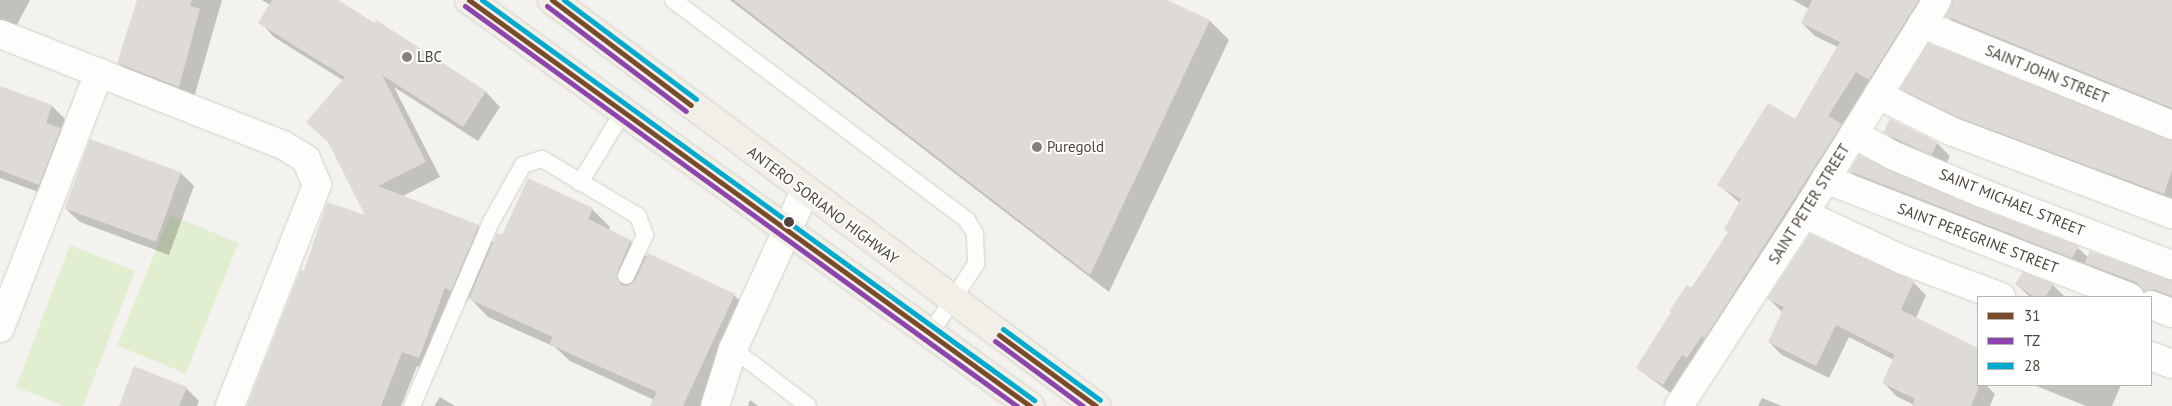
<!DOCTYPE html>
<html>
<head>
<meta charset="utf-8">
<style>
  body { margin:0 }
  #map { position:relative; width:2172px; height:406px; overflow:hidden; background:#f4f2ee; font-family:"PT Sans",sans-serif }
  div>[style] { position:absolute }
  .green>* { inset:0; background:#e1eecf; transform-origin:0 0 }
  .shadow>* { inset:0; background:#0003 }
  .building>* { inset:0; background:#dedbd6; transform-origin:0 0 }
  .roads { filter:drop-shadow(0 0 1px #d2d0cb) drop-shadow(0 0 1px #d2d0cb) }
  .lane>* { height:16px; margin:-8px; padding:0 8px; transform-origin:8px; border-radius:8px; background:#fdfdfc }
  .street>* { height:28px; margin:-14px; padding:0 14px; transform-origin:14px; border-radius:14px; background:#fdfdfc }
  .primary>* { height:28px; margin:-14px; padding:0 14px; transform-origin:14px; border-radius:14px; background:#f2efe6 }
  .bus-1>* { height:5px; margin:-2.5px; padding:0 2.5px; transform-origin:2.5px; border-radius:2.5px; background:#7a4b2a }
  .bus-2>* { height:5px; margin:-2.5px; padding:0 2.5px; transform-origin:2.5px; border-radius:2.5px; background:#8e44ad }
  .bus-3>* { height:5px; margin:-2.5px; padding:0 2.5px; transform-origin:2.5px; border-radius:2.5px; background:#00a9ce }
  .dots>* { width:14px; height:14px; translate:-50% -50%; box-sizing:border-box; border:2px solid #fff; border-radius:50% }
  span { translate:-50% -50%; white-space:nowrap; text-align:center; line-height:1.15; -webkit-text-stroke:4px #fff; paint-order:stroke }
  .poi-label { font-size:15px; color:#4b4439 }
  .left { translate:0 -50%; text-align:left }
  .street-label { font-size:15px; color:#4b4439 }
  .legend { position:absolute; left:1977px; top:296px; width:175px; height:90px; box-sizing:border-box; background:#fff; border:1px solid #b7b4b0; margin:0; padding:6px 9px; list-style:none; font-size:15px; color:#4b4439 }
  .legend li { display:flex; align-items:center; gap:10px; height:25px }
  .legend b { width:25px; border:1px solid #b7b4b0 }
</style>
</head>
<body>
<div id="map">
  <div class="green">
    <div style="left:170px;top:215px;width:74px;height:141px;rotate:22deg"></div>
    <div style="clip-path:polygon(70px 245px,135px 271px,83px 406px,64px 406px,16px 387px)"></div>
  </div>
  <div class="shadow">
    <div style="clip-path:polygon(0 0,30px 0,13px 32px,0 30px)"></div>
    <div style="clip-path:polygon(138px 0,222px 0,193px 101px,133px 78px,118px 63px)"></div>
    <div style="clip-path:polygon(262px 0,337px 0,486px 92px,500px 107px,478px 141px,394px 87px,440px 177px,401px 197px,478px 226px,494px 243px,503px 236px,592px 209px,610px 227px,609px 231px,630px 241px,647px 257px,734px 295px,752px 313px,709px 406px,651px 406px,654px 400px,570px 361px,555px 347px,488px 317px,469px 297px,465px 305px,460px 302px,434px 372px,417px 366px,401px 406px,248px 406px,304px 272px,367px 217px,331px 144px,344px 81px,274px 37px,260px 22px,270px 5px)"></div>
    <div style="clip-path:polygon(730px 0,1164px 0,1210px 21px,1229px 40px,1109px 292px)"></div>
    <div style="clip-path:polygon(1793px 0,1943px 0,1676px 397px,1637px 368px,1729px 233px,1740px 203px,1719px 185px,1795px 120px,1838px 47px,1815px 36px,1802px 23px,1809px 9px)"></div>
    <div style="clip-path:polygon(1952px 0,2172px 0,2172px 115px,1960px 29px,1947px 16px)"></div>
    <div style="clip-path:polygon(1902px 88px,2172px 141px,2172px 205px,1972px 129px,1915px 101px)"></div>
    <div style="clip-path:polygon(8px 91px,52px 106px,65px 119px,61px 130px,73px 142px,52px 197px,0 178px,0 96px)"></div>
    <div style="clip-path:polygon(1887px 133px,1937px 143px,1950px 156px,1945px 167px,1900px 146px)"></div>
    <div style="clip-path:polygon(91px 140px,181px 173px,194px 186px,169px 255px,80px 222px,66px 209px)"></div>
    <div style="clip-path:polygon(1850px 171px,1975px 209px,2078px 248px,2088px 257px,2172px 281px,2172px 304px,2099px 275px,2088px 265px,2085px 270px,1863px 184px)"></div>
    <div style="clip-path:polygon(2023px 274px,2053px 285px,2065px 297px,2030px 297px,2016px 284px)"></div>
    <div style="clip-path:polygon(1913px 282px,1926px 295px,1916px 318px,1962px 367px,1978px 378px,1978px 385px,1986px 385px,1995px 394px,1990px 406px,1916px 406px,1896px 396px,1883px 382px,1894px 360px,1849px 337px,1829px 378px,1782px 355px,1769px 342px,1782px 312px,1769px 299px)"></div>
    <div style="clip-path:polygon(2034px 385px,2121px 385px,2112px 406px,2086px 406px)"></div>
    <div style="clip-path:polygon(186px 388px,199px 401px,197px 406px,120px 406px)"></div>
    <div style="clip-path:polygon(440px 397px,455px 406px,434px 406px)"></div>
    <div style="clip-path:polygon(1762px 398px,1782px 406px,1758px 406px)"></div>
    <div style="clip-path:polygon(750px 400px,758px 406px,748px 406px)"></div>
  </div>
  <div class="building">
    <div style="clip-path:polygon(137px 0,192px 0,190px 6px,200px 9px,179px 87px,117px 63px)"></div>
    <div style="clip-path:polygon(272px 0,338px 0,374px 23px,376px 20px,486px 91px,463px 127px,382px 75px,426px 162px,378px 186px,479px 225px,451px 291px,445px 288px,419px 358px,402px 352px,381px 406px,247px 406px,301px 269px,304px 271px,327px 202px,365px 215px,328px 142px,306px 122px,345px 77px,258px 23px)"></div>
    <div style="clip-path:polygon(734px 0,1167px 0,1210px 20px,1090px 275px)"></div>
    <div style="clip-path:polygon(1812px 0,1919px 0,1869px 80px,1856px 72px,1828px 116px,1842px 124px,1705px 338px,1702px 336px,1687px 358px,1682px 355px,1663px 385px,1636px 368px,1671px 312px,1669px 311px,1687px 285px,1692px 288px,1728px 232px,1724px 229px,1741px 199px,1717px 185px,1768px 103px,1795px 119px,1840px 42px,1801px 23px)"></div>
    <div style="clip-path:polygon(1953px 0,2172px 0,2172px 108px,1945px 16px)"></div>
    <div style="clip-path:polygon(1928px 43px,2172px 140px,2172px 170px,2164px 194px,1957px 117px,1900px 89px)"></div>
    <div style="clip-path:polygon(0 86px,52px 105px,46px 123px,61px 128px,39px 185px,0 170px)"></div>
    <div style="left:1890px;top:119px;width:53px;height:15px;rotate:26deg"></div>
    <div style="left:90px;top:139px;width:97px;height:74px;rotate:20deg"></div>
    <div style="clip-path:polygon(1859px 155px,1976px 207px,2079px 246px,2072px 258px,1849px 171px)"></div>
    <div style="clip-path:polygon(528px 178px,593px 208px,588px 219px,631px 240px,617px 272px,621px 285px,627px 286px,635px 281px,648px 253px,735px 294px,683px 406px,650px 406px,657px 392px,573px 355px,550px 344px,553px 337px,469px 299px,497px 233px,502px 235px)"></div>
    <div style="clip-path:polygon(1810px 234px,1914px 281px,1901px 310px,1978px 348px,1978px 390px,1971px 406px,1912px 406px,1915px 399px,1882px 383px,1895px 355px,1836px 325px,1816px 366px,1768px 342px,1784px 307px,1767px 299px)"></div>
    <div style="clip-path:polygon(2090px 251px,2172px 280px,2172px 296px,2156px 290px,2144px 291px,2136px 282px,2085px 263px)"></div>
    <div style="clip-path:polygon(2023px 272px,2054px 284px,2045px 297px,2034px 297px,2015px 284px)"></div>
    <div style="clip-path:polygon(134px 366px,187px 387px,179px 406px,119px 406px)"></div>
  </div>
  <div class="roads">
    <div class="lane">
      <div style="left:673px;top:0;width:367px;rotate:36.8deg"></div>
      <div style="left:967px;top:220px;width:16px;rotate:60deg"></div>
      <div style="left:975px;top:234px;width:30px;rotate:88deg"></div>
      <div style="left:976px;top:264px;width:84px;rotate:123.3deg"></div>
      <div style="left:580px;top:183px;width:85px;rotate:-58.9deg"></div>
      <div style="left:733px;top:349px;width:94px;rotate:37.2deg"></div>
      <div style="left:412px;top:406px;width:200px;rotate:-66.8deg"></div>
      <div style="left:491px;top:222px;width:65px;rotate:-60.7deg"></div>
      <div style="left:523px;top:165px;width:20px;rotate:-18deg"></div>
      <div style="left:542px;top:159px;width:112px;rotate:30.7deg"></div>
      <div style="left:638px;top:216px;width:20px;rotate:70deg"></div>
      <div style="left:645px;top:235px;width:45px;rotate:114.9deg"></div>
    </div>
    <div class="street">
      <div style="left:1922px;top:24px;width:270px;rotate:22deg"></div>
      <div style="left:0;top:34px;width:304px;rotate:21.4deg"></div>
      <div style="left:283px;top:145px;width:27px;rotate:31deg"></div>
      <div style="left:306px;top:159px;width:28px;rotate:67deg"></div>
      <div style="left:317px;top:185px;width:238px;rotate:111.5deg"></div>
      <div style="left:1878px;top:95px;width:81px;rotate:26.3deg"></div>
      <div style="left:1951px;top:131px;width:236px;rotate:20.6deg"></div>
      <div style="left:1854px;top:134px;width:43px;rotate:28.9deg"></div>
      <div style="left:1892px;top:155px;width:98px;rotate:22.9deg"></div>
      <div style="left:1982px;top:193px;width:203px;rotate:20.8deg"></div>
      <div style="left:1825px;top:179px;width:327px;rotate:21.2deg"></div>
      <div style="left:1804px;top:214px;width:109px;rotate:24.9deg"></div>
      <div style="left:1903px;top:260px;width:105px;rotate:20.7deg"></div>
      <div style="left:2151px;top:305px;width:22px;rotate:21deg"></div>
      <div style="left:0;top:328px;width:274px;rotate:-68.8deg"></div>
      <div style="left:2151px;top:356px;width:22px;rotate:21deg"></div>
      <div style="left:715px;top:406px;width:60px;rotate:-72.5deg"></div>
      <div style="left:733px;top:349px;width:174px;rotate:-65.5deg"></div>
      <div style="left:1679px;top:406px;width:229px;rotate:-56.9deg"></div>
      <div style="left:1804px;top:214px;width:252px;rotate:-58.1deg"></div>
    </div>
    <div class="primary">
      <div style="left:469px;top:0;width:693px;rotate:35.89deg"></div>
      <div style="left:552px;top:0;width:679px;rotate:36.73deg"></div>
    </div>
  </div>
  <div class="bus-1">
    <div style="left:469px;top:0;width:693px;rotate:35.89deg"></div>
    <div style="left:552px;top:0;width:174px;rotate:37.1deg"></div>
    <div style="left:999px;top:335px;width:120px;rotate:36.2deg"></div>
  </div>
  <div class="bus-2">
    <div style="left:465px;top:6px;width:682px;rotate:35.93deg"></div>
    <div style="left:547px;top:6px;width:174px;rotate:37.1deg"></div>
    <div style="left:995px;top:341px;width:109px;rotate:36.5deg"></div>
  </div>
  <div class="bus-3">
    <div style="left:482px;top:0;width:682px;rotate:35.93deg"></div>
    <div style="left:564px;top:0;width:165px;rotate:36.9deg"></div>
    <div style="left:1003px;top:329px;width:120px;rotate:36.2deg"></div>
  </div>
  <div class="dots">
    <div style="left:407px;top:57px;background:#868178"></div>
    <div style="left:1037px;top:147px;background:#868178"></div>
    <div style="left:789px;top:222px;background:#4b4439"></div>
  </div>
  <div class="poi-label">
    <span class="left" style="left:417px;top:57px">LBC</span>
    <span class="left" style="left:1047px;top:147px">Puregold</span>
  </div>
  <div class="street-label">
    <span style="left:2047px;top:74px;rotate:22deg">SAINT JOHN STREET</span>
    <span style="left:2012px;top:202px;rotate:22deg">SAINT MICHAEL STREET</span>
    <span style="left:1809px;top:204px;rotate:-58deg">SAINT PETER STREET</span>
    <span style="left:823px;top:205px;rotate:37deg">ANTERO SORIANO HIGHWAY</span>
    <span style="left:1978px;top:238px;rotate:21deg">SAINT PEREGRINE STREET</span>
  </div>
  <ul class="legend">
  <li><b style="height:6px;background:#7a4b2a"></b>31</li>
  <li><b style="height:6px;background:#8e44ad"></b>TZ</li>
  <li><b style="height:6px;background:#00a9ce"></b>28</li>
  </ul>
</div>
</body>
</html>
